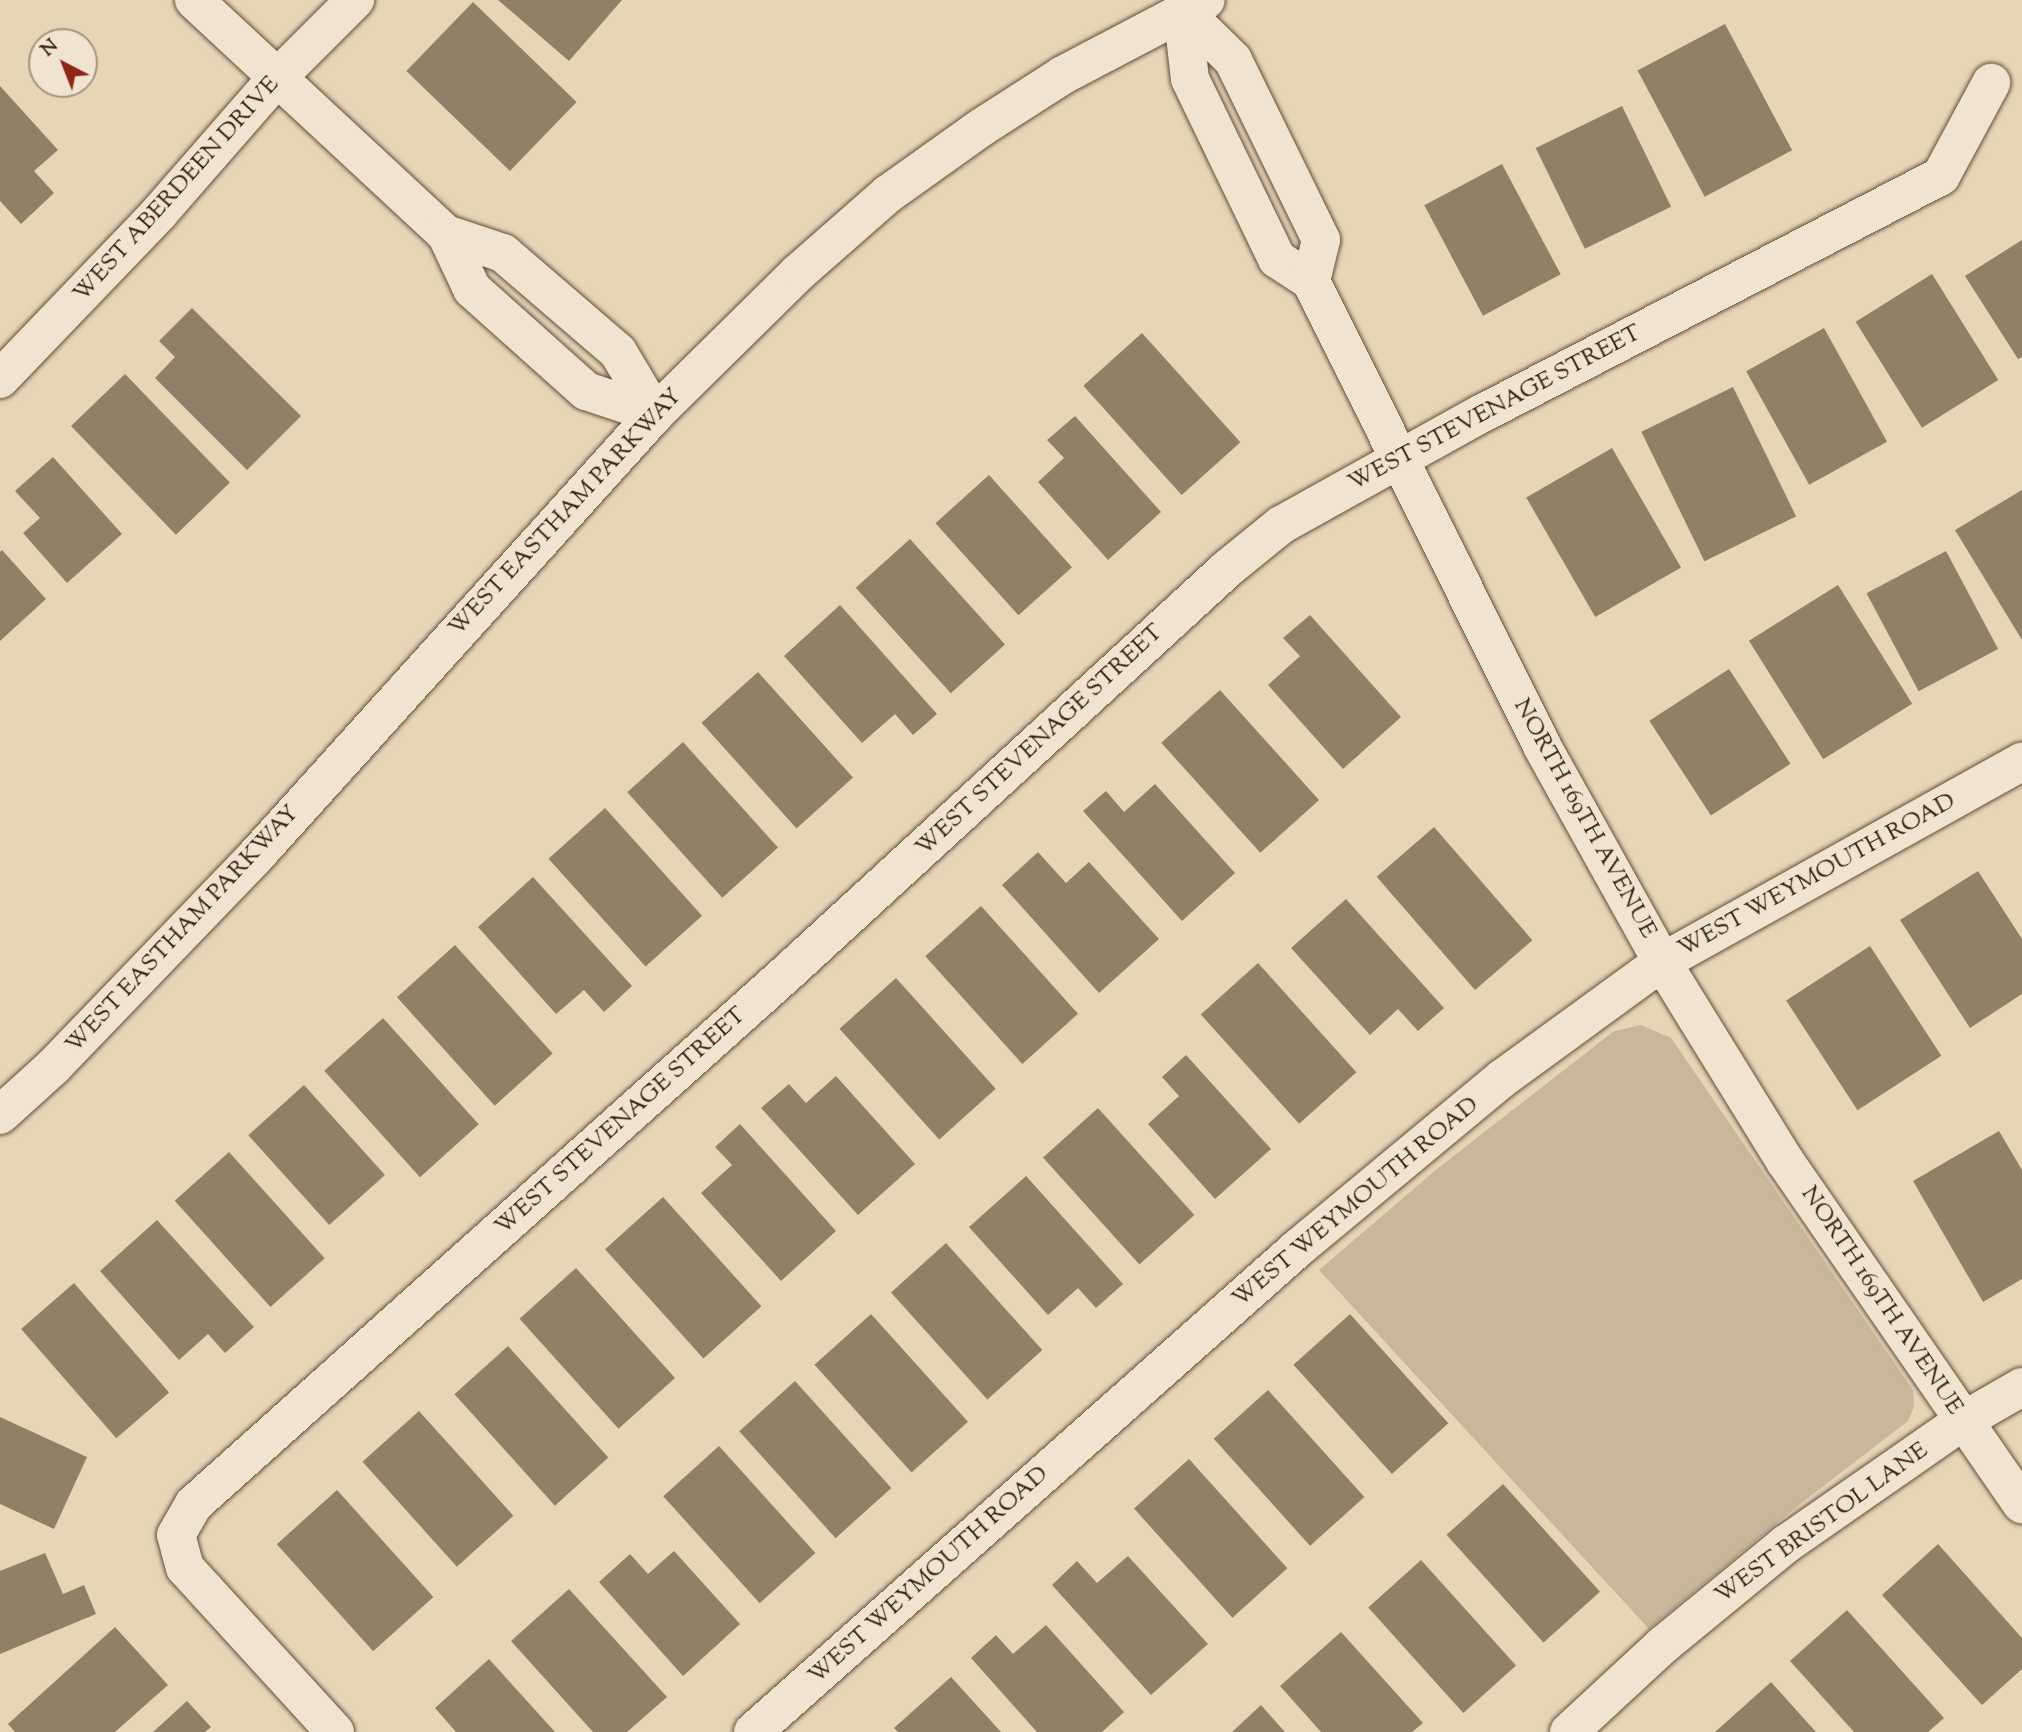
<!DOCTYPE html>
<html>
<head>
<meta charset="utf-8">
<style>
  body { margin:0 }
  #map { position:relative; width:2022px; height:1732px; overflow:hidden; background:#e8d5b6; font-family:"Sorts Mill Goudy",serif }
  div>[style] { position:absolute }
  .green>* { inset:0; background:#cab69a }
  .building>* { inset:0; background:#927f67; transform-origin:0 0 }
  .roads { filter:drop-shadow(0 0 2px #624e3b) drop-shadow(0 0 2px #624e3b) }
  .street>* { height:38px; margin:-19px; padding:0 19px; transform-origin:19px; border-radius:19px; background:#f0e4d0 }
  .secondary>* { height:38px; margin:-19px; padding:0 19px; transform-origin:19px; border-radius:19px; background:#f0e4d0 }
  span { translate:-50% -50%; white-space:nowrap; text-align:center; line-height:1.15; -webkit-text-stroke:6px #f0e4d0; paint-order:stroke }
  .street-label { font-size:24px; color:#352112 }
  .north { position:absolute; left:28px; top:28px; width:70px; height:70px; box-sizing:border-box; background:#f0e4d0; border:2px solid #a59684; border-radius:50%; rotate:318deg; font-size:19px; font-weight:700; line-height:28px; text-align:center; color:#352112 }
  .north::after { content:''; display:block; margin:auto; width:24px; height:32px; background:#8f2418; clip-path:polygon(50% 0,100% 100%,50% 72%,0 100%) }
</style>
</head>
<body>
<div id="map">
  <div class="green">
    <div style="clip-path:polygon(1641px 1025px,1671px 1038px,1913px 1390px,1914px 1407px,1908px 1421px,1795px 1508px,1649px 1629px,1319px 1270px,1437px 1169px,1614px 1031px)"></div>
  </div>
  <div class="building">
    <div style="clip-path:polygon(498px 0,622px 0,569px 61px)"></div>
    <div style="left:473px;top:2px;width:144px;height:96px;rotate:44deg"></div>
    <div style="left:1725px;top:24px;width:143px;height:99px;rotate:62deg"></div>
    <div style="clip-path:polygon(0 86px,58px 150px,34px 171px,54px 193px,21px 224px,0 201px)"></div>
    <div style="left:1622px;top:106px;width:112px;height:96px;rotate:64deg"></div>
    <div style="left:1502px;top:164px;width:125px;height:88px;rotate:62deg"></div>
    <div style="clip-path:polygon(2022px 240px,2022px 357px,2018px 359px,1965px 276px)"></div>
    <div style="left:1932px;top:274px;width:125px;height:90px;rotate:58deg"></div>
    <div style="clip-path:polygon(192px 308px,301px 416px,247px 470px,155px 378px,175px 357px,159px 341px)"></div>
    <div style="left:1824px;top:328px;width:130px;height:89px;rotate:61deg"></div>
    <div style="left:1142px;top:333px;width:147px;height:79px;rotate:48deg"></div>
    <div style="left:125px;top:374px;width:151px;height:75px;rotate:46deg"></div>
    <div style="left:1733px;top:387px;width:144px;height:102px;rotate:64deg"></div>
    <div style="clip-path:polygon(1075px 416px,1161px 512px,1108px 560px,1038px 482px,1064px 458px,1047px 440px)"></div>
    <div style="left:1612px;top:448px;width:138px;height:99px;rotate:60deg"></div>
    <div style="clip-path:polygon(53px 457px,122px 534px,67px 583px,23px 533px,40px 518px,15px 491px)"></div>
    <div style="left:989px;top:475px;width:124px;height:72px;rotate:48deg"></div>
    <div style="clip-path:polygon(2022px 490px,2022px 640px,1955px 530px)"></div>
    <div style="left:910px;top:539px;width:142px;height:73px;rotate:48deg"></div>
    <div style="clip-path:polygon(2px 550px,46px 599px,0 641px,0 552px)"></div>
    <div style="left:1946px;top:551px;width:111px;height:90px;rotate:62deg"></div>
    <div style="left:1838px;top:585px;width:140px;height:105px;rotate:58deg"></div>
    <div style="clip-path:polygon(840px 605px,937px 714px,913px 735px,895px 714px,862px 743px,784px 656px)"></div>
    <div style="clip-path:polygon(1310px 615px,1401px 717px,1343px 769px,1268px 685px,1300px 656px,1283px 638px)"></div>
    <div style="left:1729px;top:669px;width:113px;height:95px;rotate:57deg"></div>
    <div style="left:758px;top:672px;width:142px;height:76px;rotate:48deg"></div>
    <div style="left:1220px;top:690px;width:148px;height:79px;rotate:48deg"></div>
    <div style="left:683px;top:742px;width:142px;height:75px;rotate:48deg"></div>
    <div style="clip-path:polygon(1155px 784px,1235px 873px,1182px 921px,1083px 811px,1106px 791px,1124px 812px)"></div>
    <div style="left:605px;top:808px;width:145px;height:76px;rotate:48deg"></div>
    <div style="left:1434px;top:827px;width:150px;height:76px;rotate:49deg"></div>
    <div style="clip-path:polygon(1038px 852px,1066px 883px,1089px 862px,1159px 939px,1099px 993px,1002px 885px)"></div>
    <div style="clip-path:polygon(1978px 871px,2022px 939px,2022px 994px,1970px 1028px,1900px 920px)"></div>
    <div style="clip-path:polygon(533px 877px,632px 986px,604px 1012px,584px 990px,556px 1014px,478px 927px)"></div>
    <div style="clip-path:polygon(1346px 899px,1444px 1008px,1418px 1031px,1398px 1009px,1370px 1035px,1291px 948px)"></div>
    <div style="left:981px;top:906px;width:145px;height:75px;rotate:48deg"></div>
    <div style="left:455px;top:945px;width:146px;height:78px;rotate:48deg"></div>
    <div style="left:1870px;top:946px;width:131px;height:100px;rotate:57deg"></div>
    <div style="left:1258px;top:963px;width:147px;height:77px;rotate:48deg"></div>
    <div style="left:896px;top:978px;width:149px;height:76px;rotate:48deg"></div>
    <div style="left:383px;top:1018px;width:143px;height:79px;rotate:48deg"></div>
    <div style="clip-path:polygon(1186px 1055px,1271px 1149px,1215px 1199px,1148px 1124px,1179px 1096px,1162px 1077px)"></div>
    <div style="clip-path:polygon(836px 1076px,915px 1164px,858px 1215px,761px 1108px,789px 1084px,806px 1103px)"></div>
    <div style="left:304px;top:1085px;width:121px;height:75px;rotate:48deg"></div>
    <div style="left:1098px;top:1108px;width:144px;height:74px;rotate:48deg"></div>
    <div style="clip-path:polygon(740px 1124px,836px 1231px,781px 1281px,701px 1193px,732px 1165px,715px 1147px)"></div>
    <div style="clip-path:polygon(1999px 1131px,2022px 1170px,2022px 1279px,1983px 1302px,1913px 1181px)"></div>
    <div style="left:229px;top:1152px;width:143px;height:73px;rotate:48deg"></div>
    <div style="clip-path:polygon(1026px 1176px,1123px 1284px,1096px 1308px,1078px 1288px,1048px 1315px,969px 1227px)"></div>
    <div style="left:663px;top:1197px;width:147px;height:78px;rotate:48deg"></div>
    <div style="clip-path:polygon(157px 1220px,254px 1327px,225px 1353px,208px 1334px,179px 1360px,100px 1271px)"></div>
    <div style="left:946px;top:1243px;width:144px;height:74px;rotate:48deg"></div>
    <div style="left:576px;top:1268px;width:148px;height:76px;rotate:48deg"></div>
    <div style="left:74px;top:1283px;width:145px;height:70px;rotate:49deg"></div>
    <div style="left:871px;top:1314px;width:145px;height:76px;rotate:48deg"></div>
    <div style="left:1350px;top:1314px;width:147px;height:76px;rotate:48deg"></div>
    <div style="left:508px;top:1346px;width:150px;height:72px;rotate:48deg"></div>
    <div style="left:795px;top:1381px;width:144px;height:75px;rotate:48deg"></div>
    <div style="left:1268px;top:1390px;width:144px;height:73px;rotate:48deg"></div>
    <div style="left:419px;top:1411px;width:141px;height:76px;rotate:48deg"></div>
    <div style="clip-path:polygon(0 1417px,87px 1457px,54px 1529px,0 1504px)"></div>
    <div style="left:719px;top:1446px;width:144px;height:75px;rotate:48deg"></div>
    <div style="left:1189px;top:1459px;width:147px;height:74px;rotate:48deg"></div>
    <div style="left:1503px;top:1484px;width:145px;height:76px;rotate:48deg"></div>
    <div style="left:337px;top:1490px;width:144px;height:81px;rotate:48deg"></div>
    <div style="clip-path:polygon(1938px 1544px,2022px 1638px,2022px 1669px,1982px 1705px,1882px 1595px)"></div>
    <div style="clip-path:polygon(674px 1551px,740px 1624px,683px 1676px,599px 1582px,630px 1554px,648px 1574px)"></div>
    <div style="clip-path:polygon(45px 1553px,63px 1594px,84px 1585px,96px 1614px,0 1654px,0 1571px)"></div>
    <div style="clip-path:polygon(1128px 1556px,1208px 1644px,1151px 1695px,1052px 1585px,1077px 1561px,1097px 1583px)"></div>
    <div style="left:1421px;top:1560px;width:142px;height:71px;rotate:48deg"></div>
    <div style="clip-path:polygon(569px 1589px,667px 1697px,627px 1732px,593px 1732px,511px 1641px)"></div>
    <div style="clip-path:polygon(1847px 1610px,1944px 1718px,1928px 1732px,1854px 1732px,1790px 1661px)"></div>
    <div style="clip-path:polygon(1046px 1625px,1124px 1712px,1102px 1732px,1037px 1732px,971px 1658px,996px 1635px,1013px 1654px)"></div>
    <div style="clip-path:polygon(115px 1627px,168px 1685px,115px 1732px,15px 1732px,8px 1724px)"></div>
    <div style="clip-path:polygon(1341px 1632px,1423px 1723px,1412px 1732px,1321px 1732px,1280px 1686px)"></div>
    <div style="clip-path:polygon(489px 1659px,555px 1732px,456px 1732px,435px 1708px)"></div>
    <div style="clip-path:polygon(951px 1677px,1001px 1732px,898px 1732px,894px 1728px)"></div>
    <div style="clip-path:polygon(1771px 1682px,1816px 1732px,1715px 1732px)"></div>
    <div style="clip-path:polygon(187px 1701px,211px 1727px,205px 1732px,153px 1732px)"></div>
    <div style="clip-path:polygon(1261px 1705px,1285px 1732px,1232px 1732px)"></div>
  </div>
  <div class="roads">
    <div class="street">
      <div style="left:194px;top:0;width:344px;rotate:42.9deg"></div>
      <div style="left:446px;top:234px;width:61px;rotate:64.7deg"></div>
      <div style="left:472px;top:289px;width:153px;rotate:41.8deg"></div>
      <div style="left:586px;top:391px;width:73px;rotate:18.4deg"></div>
      <div style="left:1182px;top:10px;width:69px;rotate:83.4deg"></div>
      <div style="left:1190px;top:79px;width:200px;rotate:64.2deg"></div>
      <div style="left:1277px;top:259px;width:40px;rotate:32.9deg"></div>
      <div style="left:1311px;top:281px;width:519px;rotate:63.58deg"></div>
      <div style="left:1542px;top:746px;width:247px;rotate:60.9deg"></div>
      <div style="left:1662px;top:962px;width:234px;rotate:58.3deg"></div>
      <div style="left:1785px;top:1161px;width:417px;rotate:55.4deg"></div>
      <div style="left:1182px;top:10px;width:71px;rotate:44.4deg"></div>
      <div style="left:1233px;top:60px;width:200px;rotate:63.9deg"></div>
      <div style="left:1321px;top:240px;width:42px;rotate:103.7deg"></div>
      <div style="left:446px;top:234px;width:60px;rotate:18.4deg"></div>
      <div style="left:503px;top:253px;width:152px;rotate:40.7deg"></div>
      <div style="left:618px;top:352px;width:72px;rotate:59.2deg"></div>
      <div style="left:0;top:379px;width:230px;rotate:-46.2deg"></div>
      <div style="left:159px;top:213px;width:178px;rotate:-48.9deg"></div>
      <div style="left:276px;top:79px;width:112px;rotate:-45deg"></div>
      <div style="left:335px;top:1732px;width:222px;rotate:-132.4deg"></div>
      <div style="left:185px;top:1568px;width:34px;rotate:-105deg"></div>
      <div style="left:176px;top:1535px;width:36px;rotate:-60deg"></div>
      <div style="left:194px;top:1504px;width:796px;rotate:-41.84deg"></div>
      <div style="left:787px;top:973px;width:599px;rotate:-42.56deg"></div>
      <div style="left:1228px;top:568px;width:68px;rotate:-39.1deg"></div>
      <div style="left:1281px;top:525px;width:227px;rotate:-29.1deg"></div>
      <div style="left:1479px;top:415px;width:520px;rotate:-27.35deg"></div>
      <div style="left:1941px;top:176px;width:106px;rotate:-61.7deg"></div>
      <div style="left:753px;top:1732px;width:729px;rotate:-41.61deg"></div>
      <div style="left:1298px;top:1248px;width:266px;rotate:-39.7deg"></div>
      <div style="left:1503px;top:1078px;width:197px;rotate:-36.1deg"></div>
      <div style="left:1662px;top:962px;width:412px;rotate:-29.1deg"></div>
      <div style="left:1569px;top:1732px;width:128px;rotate:-42.8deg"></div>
      <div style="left:1663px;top:1645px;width:159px;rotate:-39.4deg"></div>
      <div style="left:1786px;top:1544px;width:216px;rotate:-34.8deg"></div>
      <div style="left:1963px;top:1421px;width:68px;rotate:-30deg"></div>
    </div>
    <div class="secondary">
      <div style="left:0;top:1115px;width:72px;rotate:-42.2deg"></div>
      <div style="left:53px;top:1067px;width:291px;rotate:-46.1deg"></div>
      <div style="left:255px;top:857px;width:597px;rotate:-47.92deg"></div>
      <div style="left:655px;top:414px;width:201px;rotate:-44.6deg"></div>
      <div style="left:798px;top:273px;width:120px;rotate:-41.3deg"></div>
      <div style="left:888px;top:194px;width:115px;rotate:-35.5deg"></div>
      <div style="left:982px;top:127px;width:96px;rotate:-32.7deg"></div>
      <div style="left:1063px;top:75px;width:161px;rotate:-27.7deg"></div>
    </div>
  </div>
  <div class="street-label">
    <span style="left:177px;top:190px;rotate:-48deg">WEST ABERDEEN DRIVE</span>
    <span style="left:1495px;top:409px;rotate:-28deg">WEST STEVENAGE STREET</span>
    <span style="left:566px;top:513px;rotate:-47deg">WEST EASTHAM PARKWAY</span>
    <span style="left:1040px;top:741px;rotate:-43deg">WEST STEVENAGE STREET</span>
    <span style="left:1584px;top:819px;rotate:61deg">NORTH 169TH AVENUE</span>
    <span style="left:1817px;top:876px;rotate:-29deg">WEST WEYMOUTH ROAD</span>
    <span style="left:183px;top:930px;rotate:-47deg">WEST EASTHAM PARKWAY</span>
    <span style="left:621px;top:1122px;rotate:-42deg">WEST STEVENAGE STREET</span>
    <span style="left:1356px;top:1203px;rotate:-40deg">WEST WEYMOUTH ROAD</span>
    <span style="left:1881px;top:1301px;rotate:56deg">NORTH 169TH AVENUE</span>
    <span style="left:1822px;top:1524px;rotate:-36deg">WEST BRISTOL LANE</span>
    <span style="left:929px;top:1576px;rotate:-42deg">WEST WEYMOUTH ROAD</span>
  </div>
  <div class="north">N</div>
</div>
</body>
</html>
